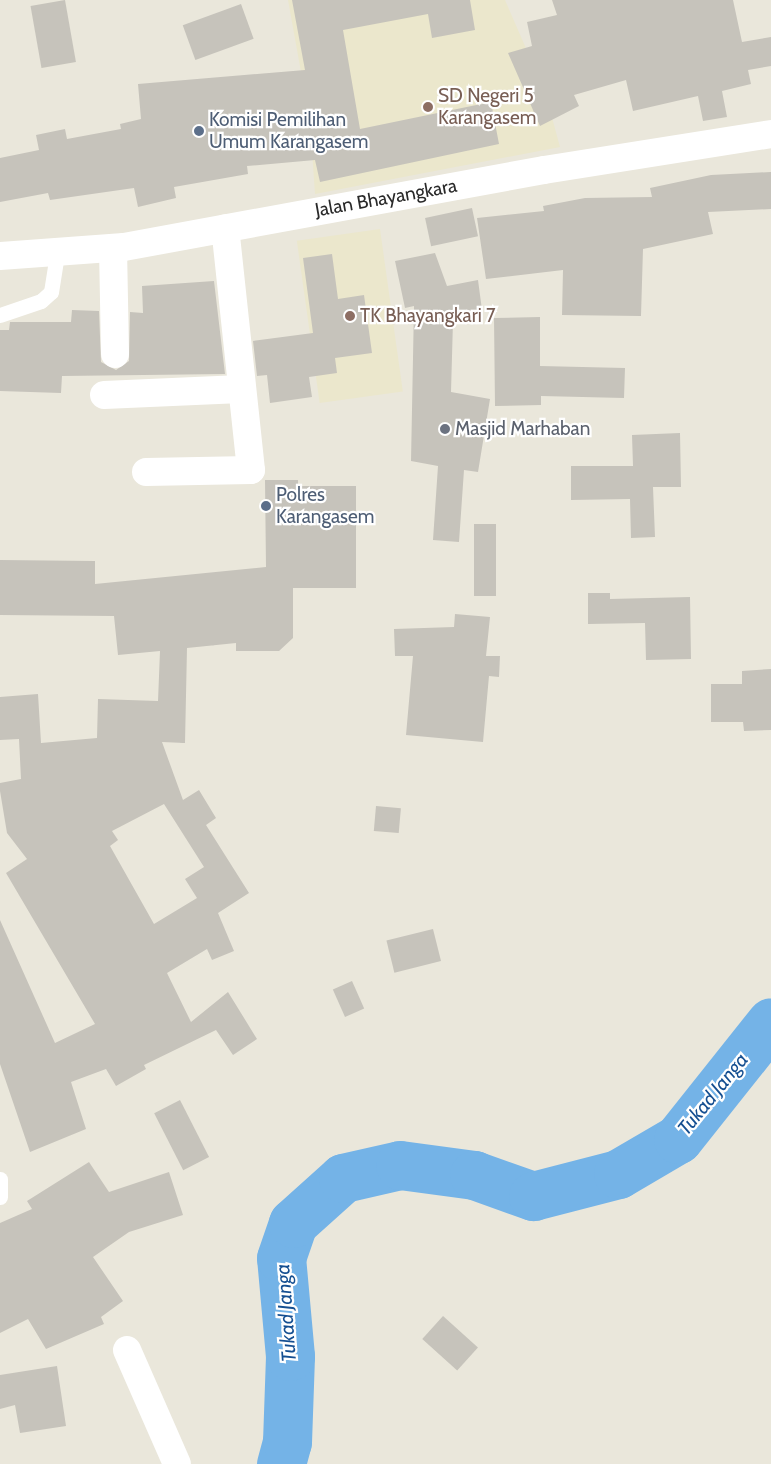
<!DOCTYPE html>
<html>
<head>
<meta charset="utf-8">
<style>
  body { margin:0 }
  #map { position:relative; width:771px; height:1464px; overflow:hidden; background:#eae7db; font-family:Cabin,sans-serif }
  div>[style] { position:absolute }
  .education>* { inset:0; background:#ebe7cc; transform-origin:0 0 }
  .river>* { height:49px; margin:-24.5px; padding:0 24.5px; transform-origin:24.5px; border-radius:24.5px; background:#74b3e7 }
  .building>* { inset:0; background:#c6c3bb; transform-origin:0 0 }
  .service>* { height:15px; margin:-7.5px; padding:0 7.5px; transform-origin:7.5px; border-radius:7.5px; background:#fff }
  .minor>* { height:28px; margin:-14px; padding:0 14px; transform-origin:14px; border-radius:14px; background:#fff }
  .tertiary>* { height:28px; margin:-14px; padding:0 14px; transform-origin:14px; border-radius:14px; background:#fff }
  .dots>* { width:14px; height:14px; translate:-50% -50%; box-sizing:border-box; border:2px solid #fff; border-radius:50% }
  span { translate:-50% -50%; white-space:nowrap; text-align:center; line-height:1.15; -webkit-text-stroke:4.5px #fff; paint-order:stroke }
  .education-label { font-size:19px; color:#785e54 }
  .left { translate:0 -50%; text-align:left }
  .service-label { font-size:19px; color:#4e5e75 }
  .street-label { font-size:19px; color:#292929 }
  .worship-label { font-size:19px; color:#5b616d }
  .water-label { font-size:20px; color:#154f91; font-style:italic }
</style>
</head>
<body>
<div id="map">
  <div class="education">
    <div style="clip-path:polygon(288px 0,505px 0,545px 92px,560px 147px,315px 194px,310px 122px)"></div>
    <div style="left:380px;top:229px;width:164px;height:84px;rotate:82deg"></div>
  </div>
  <div class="river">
    <div style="left:281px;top:1464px;width:23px;rotate:-75deg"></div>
    <div style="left:287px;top:1442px;width:86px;rotate:-88deg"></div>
    <div style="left:290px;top:1356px;width:98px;rotate:-95.2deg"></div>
    <div style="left:281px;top:1258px;width:37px;rotate:-71deg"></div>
    <div style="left:293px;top:1223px;width:67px;rotate:-42deg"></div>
    <div style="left:343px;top:1178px;width:58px;rotate:-12.8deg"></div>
    <div style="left:400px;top:1165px;width:75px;rotate:7.7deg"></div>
    <div style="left:474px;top:1175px;width:63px;rotate:19.6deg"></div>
    <div style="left:533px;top:1196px;width:88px;rotate:-14.5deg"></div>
    <div style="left:618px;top:1174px;width:69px;rotate:-30.3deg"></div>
    <div style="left:678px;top:1139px;width:149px;rotate:-51.5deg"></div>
  </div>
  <div class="building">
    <div style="left:65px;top:0;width:63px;height:35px;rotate:80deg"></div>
    <div style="clip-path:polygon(292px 0,470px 0,475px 30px,432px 38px,428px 14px,343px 30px,360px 129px,491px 102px,499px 144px,320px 182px,315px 160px,247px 166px,248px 174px,174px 187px,176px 198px,138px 207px,134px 188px,50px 200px,48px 193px,0 202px,0 158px,39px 150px,36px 135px,65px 129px,67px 139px,121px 129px,120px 124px,141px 119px,138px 84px,305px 70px)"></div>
    <div style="clip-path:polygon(552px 0,733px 0,742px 42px,771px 37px,771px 66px,748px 70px,751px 84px,722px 91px,727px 117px,703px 121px,698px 96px,633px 111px,626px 80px,574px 95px,579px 106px,540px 126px,508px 53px,532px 46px,527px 22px,557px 15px)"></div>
    <div style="left:241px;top:4px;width:37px;height:62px;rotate:70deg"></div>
    <div style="clip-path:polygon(771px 172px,771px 209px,708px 212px,713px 234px,643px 249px,641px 316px,562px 315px,563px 270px,486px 279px,477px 218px,544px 211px,543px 206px,585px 198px,652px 197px,650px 188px,711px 175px)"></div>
    <div style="left:472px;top:208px;width:29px;height:48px;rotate:78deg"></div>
    <div style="clip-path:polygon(435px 253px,447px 286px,478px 280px,482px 310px,453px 321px,451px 392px,490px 399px,478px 472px,464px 470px,459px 542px,433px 540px,438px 466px,411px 461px,414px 306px,405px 308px,395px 261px)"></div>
    <div style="clip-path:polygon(332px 254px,338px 299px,364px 295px,372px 353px,335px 358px,337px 373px,309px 377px,312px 397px,270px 403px,267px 375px,257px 376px,253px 341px,313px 333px,303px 258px)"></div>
    <div style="clip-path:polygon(214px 281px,225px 374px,62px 376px,61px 393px,0 391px,0 330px,9px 330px,10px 322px,71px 322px,72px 310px,99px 311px,101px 362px,116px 370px,129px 361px,130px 312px,143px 313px,142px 286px)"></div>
    <div style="clip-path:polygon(540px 317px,540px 366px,625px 368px,624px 398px,541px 396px,541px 405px,495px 406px,494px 318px)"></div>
    <div style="clip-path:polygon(680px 433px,681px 487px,653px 487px,655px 537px,631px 538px,630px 499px,571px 500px,571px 466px,633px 466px,632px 435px)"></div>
    <div style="clip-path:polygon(evenodd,265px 480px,298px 480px,298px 486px,356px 486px,356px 588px,293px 588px,293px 638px,279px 651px,236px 651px,236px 643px,187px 648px,185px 743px,162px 742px,183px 800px,199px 790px,216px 818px,206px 825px,249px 893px,218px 913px,234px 951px,212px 960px,207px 949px,167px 973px,191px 1022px,228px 992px,257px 1039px,233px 1055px,216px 1030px,144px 1065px,146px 1069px,116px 1086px,106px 1069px,71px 1082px,86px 1129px,30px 1152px,0 1064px,0 920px,55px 1043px,95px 1024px,6px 873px,27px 859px,7px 833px,0 791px,0 783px,21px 779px,19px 739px,0 740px,0 697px,38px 694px,41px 743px,97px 738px,98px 699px,158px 701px,160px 651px,118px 655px,114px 616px,0 615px,0 560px,95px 561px,95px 584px,266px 567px,265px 480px,164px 804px,204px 867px,185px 879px,197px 898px,154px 924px,110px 846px,118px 840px,112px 831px,164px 804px)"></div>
    <div style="left:474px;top:524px;width:22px;height:72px"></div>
    <div style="clip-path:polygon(588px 593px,610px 593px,610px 599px,690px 597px,691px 659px,646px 660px,645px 623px,588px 624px)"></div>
    <div style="clip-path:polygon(455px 614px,490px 617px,486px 656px,500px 656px,499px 677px,489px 676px,483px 742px,406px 735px,413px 656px,395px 656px,394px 629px,454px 627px)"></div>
    <div style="clip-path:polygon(771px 669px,771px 730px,744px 731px,743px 722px,711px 722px,711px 684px,742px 684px,742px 671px)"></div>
    <div style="left:376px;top:806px;width:25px;height:25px;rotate:5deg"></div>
    <div style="left:433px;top:929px;width:33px;height:48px;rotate:76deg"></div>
    <div style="left:352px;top:981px;width:30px;height:21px;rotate:66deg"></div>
    <div style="left:180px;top:1100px;width:64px;height:29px;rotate:63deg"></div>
    <div style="clip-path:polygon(89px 1162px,109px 1192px,169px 1172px,183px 1215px,129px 1232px,93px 1257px,123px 1301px,101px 1317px,104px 1324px,46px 1349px,28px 1319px,0 1333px,0 1223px,32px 1209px,27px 1201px)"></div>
    <div style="left:443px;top:1316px;width:47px;height:31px;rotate:42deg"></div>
    <div style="clip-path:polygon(57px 1366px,66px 1426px,20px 1433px,15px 1405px,0 1409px,0 1375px)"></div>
  </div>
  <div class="service">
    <div style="left:0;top:315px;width:43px;rotate:-18.9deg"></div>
    <div style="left:41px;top:301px;width:13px;rotate:-42deg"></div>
    <div style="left:51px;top:292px;width:39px;rotate:-81deg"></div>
    <div style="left:0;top:1179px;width:18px;rotate:90deg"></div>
  </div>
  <div class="minor">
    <div style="left:113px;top:248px;width:106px;rotate:88.9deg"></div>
    <div style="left:104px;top:395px;width:137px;rotate:-2.5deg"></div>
    <div style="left:146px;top:472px;width:105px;rotate:-1.1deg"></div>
    <div style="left:251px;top:470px;width:243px;rotate:-96.1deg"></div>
    <div style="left:127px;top:1350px;width:124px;rotate:66.3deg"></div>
  </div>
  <div class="tertiary">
    <div style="left:0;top:256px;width:124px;rotate:-4.2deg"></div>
    <div style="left:124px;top:247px;width:427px;rotate:-10.4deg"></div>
    <div style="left:544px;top:170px;width:230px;rotate:-9deg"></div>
  </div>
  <div class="dots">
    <div style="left:428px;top:107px;background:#8d6e63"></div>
    <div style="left:199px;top:131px;background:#5c6f8a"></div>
    <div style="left:350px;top:316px;background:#8d6e63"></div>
    <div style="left:445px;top:429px;background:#6b7280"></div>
    <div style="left:266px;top:506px;background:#5c6f8a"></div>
  </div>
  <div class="education-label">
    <span class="left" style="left:438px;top:107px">SD Negeri 5<br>Karangasem</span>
    <span class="left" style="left:360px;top:316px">TK Bhayangkari 7</span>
  </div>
  <div class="service-label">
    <span class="left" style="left:209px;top:131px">Komisi Pemilihan<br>Umum Karangasem</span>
    <span class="left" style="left:276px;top:506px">Polres<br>Karangasem</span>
  </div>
  <div class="street-label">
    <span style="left:386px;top:198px;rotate:-10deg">Jalan Bhayangkara</span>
  </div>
  <div class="worship-label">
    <span class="left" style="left:455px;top:429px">Masjid Marhaban</span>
  </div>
  <div class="water-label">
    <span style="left:713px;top:1094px;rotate:-51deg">Tukad Janga</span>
    <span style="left:286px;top:1313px;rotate:-94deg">Tukad Janga</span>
  </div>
</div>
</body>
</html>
